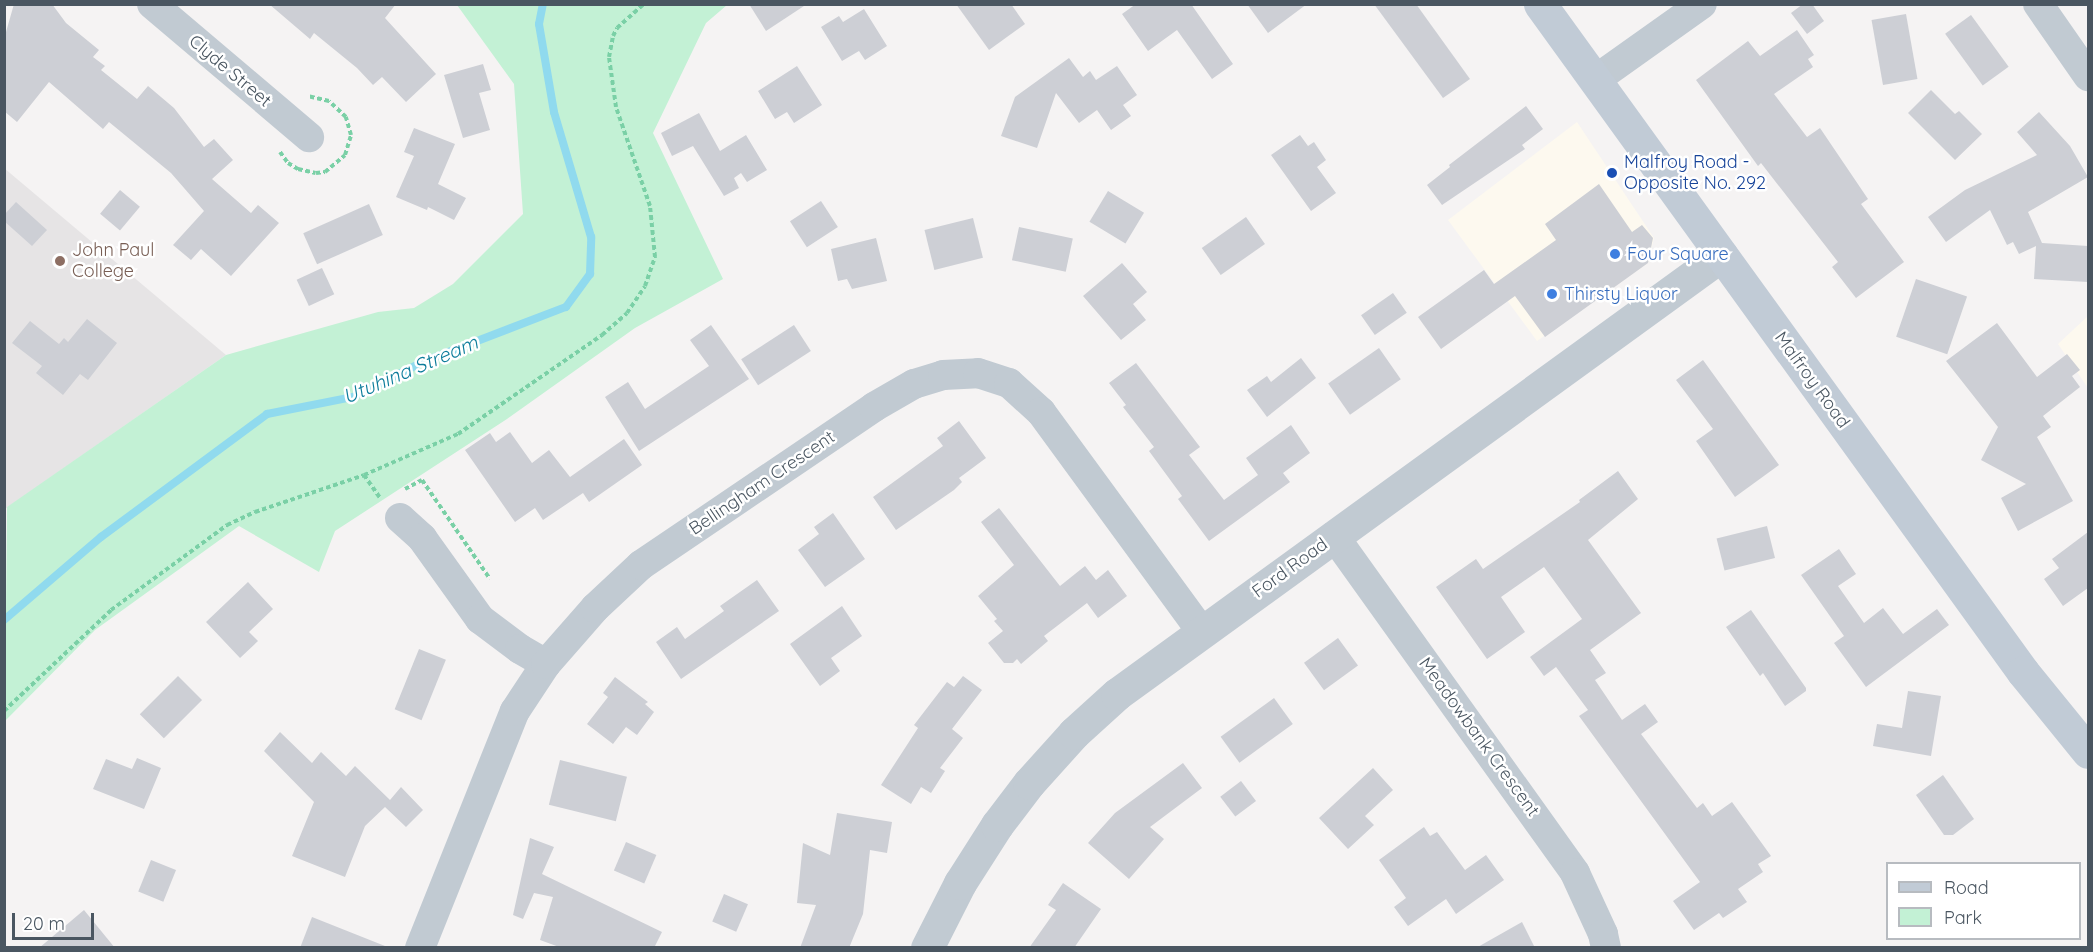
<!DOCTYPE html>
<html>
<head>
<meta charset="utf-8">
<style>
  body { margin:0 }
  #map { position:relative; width:2093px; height:952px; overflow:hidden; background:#f5f3f3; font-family:Quicksand,sans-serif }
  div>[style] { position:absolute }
  .commercial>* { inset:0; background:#fdf9ef }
  .education>* { inset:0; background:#e6e4e5 }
  .green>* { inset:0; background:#c3f1d5 }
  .stream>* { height:8px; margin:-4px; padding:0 4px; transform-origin:4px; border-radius:4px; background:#90daee }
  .building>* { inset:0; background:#cdcfd5; transform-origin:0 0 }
  .path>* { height:4px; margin-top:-2px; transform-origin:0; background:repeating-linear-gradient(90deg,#7ad0a6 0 4.5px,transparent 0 7.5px) }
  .minor>* { height:30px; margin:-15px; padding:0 15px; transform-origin:15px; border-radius:15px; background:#c1cad2 }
  .tertiary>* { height:33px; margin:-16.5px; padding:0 16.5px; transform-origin:16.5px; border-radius:16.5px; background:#c1cad2 }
  .secondary>* { height:33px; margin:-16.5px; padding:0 16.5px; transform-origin:16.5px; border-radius:16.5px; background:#c1cbd6 }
  .dots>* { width:16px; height:16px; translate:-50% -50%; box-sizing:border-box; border:3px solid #fff; border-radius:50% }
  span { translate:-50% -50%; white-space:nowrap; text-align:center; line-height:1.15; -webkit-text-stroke:5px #fff; paint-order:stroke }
  .street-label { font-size:18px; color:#4a5661 }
  .transit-label { font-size:18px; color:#164399 }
  .left { translate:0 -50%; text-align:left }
  .education-label { font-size:18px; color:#785e54 }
  .shop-label { font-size:18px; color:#366cbe }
  .water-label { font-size:20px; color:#0c7c9b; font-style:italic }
  .frame { position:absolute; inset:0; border:6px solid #4a5661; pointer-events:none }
  .legend { position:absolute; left:1886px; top:862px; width:195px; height:78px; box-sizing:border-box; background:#fff; border:2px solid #b7bbc0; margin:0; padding:8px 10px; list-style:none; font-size:18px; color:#4a5661 }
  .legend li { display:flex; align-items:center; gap:12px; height:30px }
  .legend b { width:30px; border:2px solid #b7bbc0 }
  .scale { position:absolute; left:12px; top:913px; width:82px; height:27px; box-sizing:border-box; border:3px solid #4a5661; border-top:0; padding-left:8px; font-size:18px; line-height:21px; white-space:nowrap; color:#4a5661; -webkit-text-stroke:4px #fff; paint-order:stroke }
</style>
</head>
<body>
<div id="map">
  <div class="commercial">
    <div style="clip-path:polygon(1577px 122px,1654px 238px,1648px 263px,1537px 341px,1448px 220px)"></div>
    <div style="clip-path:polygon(2088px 316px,2088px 388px,2058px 344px)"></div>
  </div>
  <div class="education">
    <div style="clip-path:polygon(4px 168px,226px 355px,5px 509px,4px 509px)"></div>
  </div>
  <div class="green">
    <div style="clip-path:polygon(457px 5px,727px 5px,706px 23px,653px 133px,723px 279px,635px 328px,507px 419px,335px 531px,319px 572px,239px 526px,95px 630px,5px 721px,7px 507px,226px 355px,378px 312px,414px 308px,453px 284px,523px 214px,514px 84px)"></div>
  </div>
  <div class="stream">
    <div style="left:4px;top:620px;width:128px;rotate:-40.6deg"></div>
    <div style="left:101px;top:537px;width:207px;rotate:-36.5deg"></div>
    <div style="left:267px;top:414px;width:88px;rotate:-11.2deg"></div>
    <div style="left:353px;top:397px;width:80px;rotate:-26.6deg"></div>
    <div style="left:425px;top:361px;width:151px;rotate:-21deg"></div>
    <div style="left:566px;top:307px;width:41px;rotate:-54deg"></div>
    <div style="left:590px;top:274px;width:37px;rotate:-88deg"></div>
    <div style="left:591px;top:237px;width:130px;rotate:-106.5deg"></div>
    <div style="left:554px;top:112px;width:89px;rotate:-99.7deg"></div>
    <div style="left:539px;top:24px;width:20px;rotate:-79deg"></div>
  </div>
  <div class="building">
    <div style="clip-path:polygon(14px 4px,52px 4px,66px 23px,99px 50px,93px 57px,105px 66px,101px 70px,137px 99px,148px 86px,174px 108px,204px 147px,214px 139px,233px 160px,212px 179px,251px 213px,258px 205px,279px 223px,231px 276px,201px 249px,191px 260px,173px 245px,204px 211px,171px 173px,109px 122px,103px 129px,49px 82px,17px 122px,4px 111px,4px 39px)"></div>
    <div style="clip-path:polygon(269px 4px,396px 4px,385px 18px,436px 74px,406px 102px,382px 77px,373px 85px,357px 68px,314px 33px,310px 39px)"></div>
    <div style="clip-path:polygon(749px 4px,807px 4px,766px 31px)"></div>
    <div style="clip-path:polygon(956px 4px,1011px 4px,1025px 24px,989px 50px)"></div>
    <div style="clip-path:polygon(1136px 4px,1191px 4px,1233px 64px,1212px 79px,1177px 30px,1148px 51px,1122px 14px)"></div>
    <div style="clip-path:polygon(1247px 4px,1307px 4px,1268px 33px)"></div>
    <div style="clip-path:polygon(1374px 4px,1416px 4px,1470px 79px,1443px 98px)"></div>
    <div style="clip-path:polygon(1803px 4px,1812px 4px,1824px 21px,1807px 34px,1791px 13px)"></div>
    <div style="clip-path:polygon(864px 9px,887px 46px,865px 60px,859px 51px,842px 61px,821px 27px,839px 16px,843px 22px)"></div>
    <div style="left:1906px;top:14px;width:66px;height:35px;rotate:80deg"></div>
    <div style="left:1971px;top:15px;width:64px;height:32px;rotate:54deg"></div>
    <div style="clip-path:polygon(1797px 30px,1814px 55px,1808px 59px,1813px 67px,1774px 94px,1807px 137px,1820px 128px,1868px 199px,1861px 204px,1904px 262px,1856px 298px,1832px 267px,1838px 262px,1761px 163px,1758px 166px,1696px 80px,1748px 41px,1760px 56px)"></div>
    <div style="clip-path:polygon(1069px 58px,1083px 77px,1090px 71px,1096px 80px,1117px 66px,1137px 95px,1123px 105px,1131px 116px,1111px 130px,1097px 110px,1079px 123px,1056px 93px,1037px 148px,1001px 136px,1015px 97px)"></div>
    <div style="clip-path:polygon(483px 64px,491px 90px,479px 93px,490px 130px,463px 138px,444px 75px)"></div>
    <div style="clip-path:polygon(797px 66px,822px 105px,794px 123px,787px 112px,775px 119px,758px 91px)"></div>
    <div style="clip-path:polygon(1931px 90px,1955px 114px,1959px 111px,1982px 134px,1955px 160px,1908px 113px)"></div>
    <div style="clip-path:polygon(1526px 106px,1543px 129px,1522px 145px,1525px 149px,1442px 205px,1427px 185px,1450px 167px,1449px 165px)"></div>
    <div style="clip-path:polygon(2039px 112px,2070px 146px,2088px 177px,2028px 212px,2042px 243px,2088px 246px,2088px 282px,2034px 279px,2036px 246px,2019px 254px,2013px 242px,2007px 245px,1990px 210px,1946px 242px,1928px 217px,1965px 190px,2037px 155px,2017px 132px)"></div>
    <div style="clip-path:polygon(699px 113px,720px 151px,746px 135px,767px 170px,747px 182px,741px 173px,734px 178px,739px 188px,724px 196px,693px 146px,672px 156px,661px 133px)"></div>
    <div style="clip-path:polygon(414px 128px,455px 144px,438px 184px,466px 198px,454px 220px,428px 207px,427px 210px,396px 197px,414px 156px,404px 152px)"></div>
    <div style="clip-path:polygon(1300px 135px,1308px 146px,1314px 142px,1326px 160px,1317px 167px,1336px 193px,1311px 211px,1271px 155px)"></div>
    <div style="clip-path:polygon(1599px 184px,1632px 232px,1642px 225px,1653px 238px,1648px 263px,1545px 337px,1515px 296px,1441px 349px,1418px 317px,1484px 270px,1494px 284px,1556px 240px,1545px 224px)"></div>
    <div style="left:120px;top:190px;width:26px;height:31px;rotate:40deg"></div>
    <div style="left:1108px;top:191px;width:42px;height:36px;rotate:31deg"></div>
    <div style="left:821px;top:201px;width:31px;height:37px;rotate:57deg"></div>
    <div style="clip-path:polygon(16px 202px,47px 230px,32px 246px,4px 221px,4px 215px)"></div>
    <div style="left:369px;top:204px;width:34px;height:72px;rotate:66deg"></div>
    <div style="left:1246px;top:217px;width:33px;height:54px;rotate:55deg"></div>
    <div style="left:973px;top:218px;width:41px;height:50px;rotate:76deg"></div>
    <div style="left:1019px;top:227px;width:55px;height:34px;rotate:12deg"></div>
    <div style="clip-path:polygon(876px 238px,887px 281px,852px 289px,847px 279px,838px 281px,831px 249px)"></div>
    <div style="clip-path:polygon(1122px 263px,1147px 292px,1133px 304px,1146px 320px,1121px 340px,1083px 296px)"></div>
    <div style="left:322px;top:268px;width:29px;height:28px;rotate:65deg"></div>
    <div style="left:1916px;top:279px;width:54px;height:61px;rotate:19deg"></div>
    <div style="left:1393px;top:293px;width:24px;height:39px;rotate:55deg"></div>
    <div style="clip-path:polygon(87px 319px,117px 343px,88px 380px,80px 374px,63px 395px,36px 373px,42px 366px,12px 343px,30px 321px,59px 344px,64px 338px,68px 342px)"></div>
    <div style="clip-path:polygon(1997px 323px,2037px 377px,2067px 354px,2080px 370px,2072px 376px,2080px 387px,2043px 416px,2051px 427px,2037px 437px,2073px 501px,2018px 531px,2001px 498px,2026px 484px,1981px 460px,1998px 427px,1946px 361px)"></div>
    <div style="clip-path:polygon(711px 325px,749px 379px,639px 451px,605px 397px,628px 382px,645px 409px,709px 366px,690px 340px)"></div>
    <div style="left:794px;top:325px;width:31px;height:63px;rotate:57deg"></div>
    <div style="left:1379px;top:348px;width:38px;height:62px;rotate:55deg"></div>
    <div style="clip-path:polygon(1301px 358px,1316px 378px,1267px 417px,1247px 390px,1267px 376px,1271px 382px)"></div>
    <div style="clip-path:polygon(1703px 360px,1779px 465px,1735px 497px,1696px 441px,1713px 429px,1676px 380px)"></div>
    <div style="clip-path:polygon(1136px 363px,1200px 447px,1189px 455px,1224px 500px,1258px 475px,1246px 458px,1291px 425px,1310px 453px,1283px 473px,1290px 482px,1209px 541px,1178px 499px,1182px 496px,1149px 451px,1154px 447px,1123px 407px,1126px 405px,1109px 383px)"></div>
    <div style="clip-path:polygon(959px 421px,986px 458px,959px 478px,962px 482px,954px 490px,896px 530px,873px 497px,943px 446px,937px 438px)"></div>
    <div style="clip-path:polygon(510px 432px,532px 463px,549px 450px,570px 477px,624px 439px,642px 465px,589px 502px,583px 493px,543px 520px,535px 508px,515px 522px,465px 450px,490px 433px,496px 442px)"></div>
    <div style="clip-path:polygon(1618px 471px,1638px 499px,1588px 540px,1641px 613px,1590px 650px,1606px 673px,1595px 680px,1622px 720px,1645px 704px,1658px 722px,1641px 734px,1697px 808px,1703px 803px,1712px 816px,1732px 802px,1771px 856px,1758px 864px,1763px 872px,1738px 889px,1747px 902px,1723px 918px,1719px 913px,1694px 930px,1673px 901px,1700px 882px,1579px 716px,1588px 710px,1556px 667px,1544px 676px,1530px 657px,1582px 619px,1544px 567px,1501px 597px,1525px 632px,1487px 659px,1436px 587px,1476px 559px,1483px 569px,1580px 502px,1579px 500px)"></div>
    <div style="clip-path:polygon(999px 508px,1060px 586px,1085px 566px,1096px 580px,1108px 570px,1127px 596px,1098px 618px,1087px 603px,1044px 636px,1048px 641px,1021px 664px,1017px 659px,1013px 663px,1004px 663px,988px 643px,1003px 631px,994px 621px,997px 619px,978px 596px,1014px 565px,981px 522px)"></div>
    <div style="clip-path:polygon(833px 513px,865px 559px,825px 587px,798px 550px,819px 534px,814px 527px)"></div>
    <div style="left:1767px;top:526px;width:33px;height:52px;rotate:76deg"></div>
    <div style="clip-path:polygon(2088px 532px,2088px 588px,2063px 606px,2044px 579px,2059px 568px,2052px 559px)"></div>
    <div style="clip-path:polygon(1839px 549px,1856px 574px,1838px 586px,1864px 623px,1883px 608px,1903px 634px,1937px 609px,1949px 625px,1866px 687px,1834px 643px,1844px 636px,1801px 575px)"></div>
    <div style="clip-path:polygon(757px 580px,779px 611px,681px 679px,656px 642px,677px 627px,685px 639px,724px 611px,720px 606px)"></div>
    <div style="clip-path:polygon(248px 582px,273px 609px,249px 632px,258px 641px,240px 658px,206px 622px)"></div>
    <div style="clip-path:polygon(842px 606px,862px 636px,831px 658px,840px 671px,820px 686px,790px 644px)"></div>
    <div style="clip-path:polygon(1751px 610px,1806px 688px,1806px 691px,1785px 706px,1763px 673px,1760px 676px,1726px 627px)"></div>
    <div style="left:1338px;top:638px;width:34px;height:42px;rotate:54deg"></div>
    <div style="left:419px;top:649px;width:29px;height:65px;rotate:22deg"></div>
    <div style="left:178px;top:676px;width:34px;height:54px;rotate:45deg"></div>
    <div style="clip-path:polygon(963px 676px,982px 690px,952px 729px,963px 738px,940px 768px,945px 771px,931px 793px,921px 787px,911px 804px,881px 785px,918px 728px,914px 725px,947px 682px,954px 687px)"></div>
    <div style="clip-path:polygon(615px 677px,648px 702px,645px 704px,654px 712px,637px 735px,626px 727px,613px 744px,587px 724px,608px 697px,603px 693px)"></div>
    <div style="clip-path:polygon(1908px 691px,1941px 696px,1931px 756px,1873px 746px,1877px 724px,1902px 728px)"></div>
    <div style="left:1274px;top:698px;width:32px;height:66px;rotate:54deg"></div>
    <div style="clip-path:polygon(280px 732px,312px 763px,321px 752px,346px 776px,355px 766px,390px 800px,401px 787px,423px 810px,406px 827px,385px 807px,365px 826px,345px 877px,292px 856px,314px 802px,264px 751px)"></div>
    <div style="clip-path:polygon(137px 758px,161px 768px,144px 809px,93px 789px,106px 759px,132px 769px)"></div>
    <div style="left:560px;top:760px;width:69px;height:46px;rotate:14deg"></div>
    <div style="clip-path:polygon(1183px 763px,1202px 788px,1150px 827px,1164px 839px,1129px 879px,1088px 843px,1115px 813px)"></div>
    <div style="clip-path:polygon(1373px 768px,1393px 790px,1365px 816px,1374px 825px,1348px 849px,1319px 818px)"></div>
    <div style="clip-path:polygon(1943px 775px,1974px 819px,1953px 835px,1944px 835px,1916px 795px)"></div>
    <div style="left:1241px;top:781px;width:25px;height:26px;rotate:53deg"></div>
    <div style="clip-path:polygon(837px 813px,892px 822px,887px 853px,870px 850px,863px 914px,849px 948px,800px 948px,816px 905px,797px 903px,803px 843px,830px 855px)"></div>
    <div style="clip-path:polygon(1424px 827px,1430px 836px,1437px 832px,1465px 870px,1486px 855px,1504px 880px,1456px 914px,1446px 899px,1408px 926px,1394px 907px,1406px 898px,1379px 860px)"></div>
    <div style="clip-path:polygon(530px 838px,554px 847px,542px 874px,662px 932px,654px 948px,562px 948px,540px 940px,553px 897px,534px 893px,523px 919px,513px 915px)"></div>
    <div style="left:626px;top:842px;width:33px;height:31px;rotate:23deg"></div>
    <div style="left:151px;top:860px;width:27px;height:34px;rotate:22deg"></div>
    <div style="clip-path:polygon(1063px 883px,1101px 909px,1074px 948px,1029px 948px,1056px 910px,1048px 905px)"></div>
    <div style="left:724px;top:894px;width:26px;height:30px;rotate:23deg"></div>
    <div style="clip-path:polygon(84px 910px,115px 948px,39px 948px)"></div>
    <div style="clip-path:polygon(312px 917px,385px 946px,385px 948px,300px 948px)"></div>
    <div style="clip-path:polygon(1522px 922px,1535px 948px,1476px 948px)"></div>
  </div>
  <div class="path">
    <div style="left:280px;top:152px;width:14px;rotate:54deg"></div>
    <div style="left:288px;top:163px;width:12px;rotate:31deg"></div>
    <div style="left:298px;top:169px;width:18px;rotate:13deg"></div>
    <div style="left:316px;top:173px;width:9px;rotate:-6deg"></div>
    <div style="left:325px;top:172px;width:26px;rotate:-40deg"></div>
    <div style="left:345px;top:155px;width:21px;rotate:-73deg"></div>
    <div style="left:351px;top:135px;width:19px;rotate:-106deg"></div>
    <div style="left:346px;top:117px;width:23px;rotate:-137deg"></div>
    <div style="left:329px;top:101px;width:22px;rotate:-167deg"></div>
    <div style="left:364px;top:475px;width:29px;rotate:55deg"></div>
    <div style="left:405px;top:489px;width:19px;rotate:-28deg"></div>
    <div style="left:422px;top:480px;width:120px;rotate:55.5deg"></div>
    <div style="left:4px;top:711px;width:147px;rotate:-43.3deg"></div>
    <div style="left:111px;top:610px;width:144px;rotate:-36.2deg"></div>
    <div style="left:227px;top:525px;width:31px;rotate:-25deg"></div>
    <div style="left:255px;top:512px;width:115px;rotate:-18.7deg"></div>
    <div style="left:364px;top:475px;width:103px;rotate:-23.6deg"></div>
    <div style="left:458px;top:434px;width:175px;rotate:-34.5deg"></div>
    <div style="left:602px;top:335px;width:33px;rotate:-41deg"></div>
    <div style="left:627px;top:313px;width:32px;rotate:-56deg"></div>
    <div style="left:645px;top:286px;width:31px;rotate:-71deg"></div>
    <div style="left:655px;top:257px;width:51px;rotate:-95.6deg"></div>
    <div style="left:650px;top:206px;width:105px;rotate:-109deg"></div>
    <div style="left:616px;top:107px;width:50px;rotate:-98deg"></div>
    <div style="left:609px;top:57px;width:21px;rotate:-79deg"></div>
    <div style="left:613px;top:36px;width:9px;rotate:-63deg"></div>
    <div style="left:617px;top:28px;width:36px;rotate:-42deg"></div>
  </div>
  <div class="minor">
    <div style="left:152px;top:4px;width:206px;rotate:40.3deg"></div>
    <div style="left:2038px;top:4px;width:88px;rotate:55.2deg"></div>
    <div style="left:1595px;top:80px;width:131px;rotate:-35.4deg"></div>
    <div style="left:400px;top:518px;width:30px;rotate:42deg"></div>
    <div style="left:422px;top:538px;width:100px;rotate:54.4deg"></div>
    <div style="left:480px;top:619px;width:50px;rotate:36.9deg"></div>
    <div style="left:520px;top:649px;width:30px;rotate:30deg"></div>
    <div style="left:1334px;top:536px;width:414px;rotate:54.4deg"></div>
    <div style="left:1575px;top:873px;width:67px;rotate:65.3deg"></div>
    <div style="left:1603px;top:934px;width:14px;rotate:78deg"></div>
    <div style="left:420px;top:948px;width:255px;rotate:-68.2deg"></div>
    <div style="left:515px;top:711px;width:56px;rotate:-56.6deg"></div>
    <div style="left:546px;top:664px;width:74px;rotate:-48.8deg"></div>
    <div style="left:595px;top:608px;width:63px;rotate:-43.1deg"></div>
    <div style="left:641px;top:565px;width:282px;rotate:-34.1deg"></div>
    <div style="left:874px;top:407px;width:46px;rotate:-29.9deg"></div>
    <div style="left:914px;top:384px;width:30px;rotate:-17deg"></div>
    <div style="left:943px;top:375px;width:35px;rotate:-3deg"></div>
    <div style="left:978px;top:373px;width:33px;rotate:18deg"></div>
    <div style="left:1009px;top:383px;width:43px;rotate:42.2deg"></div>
    <div style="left:1041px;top:412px;width:273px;rotate:53.8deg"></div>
  </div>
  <div class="tertiary">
    <div style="left:927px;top:948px;width:73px;rotate:-63.1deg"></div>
    <div style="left:960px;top:883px;width:69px;rotate:-57.5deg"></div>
    <div style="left:997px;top:825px;width:53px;rotate:-52.7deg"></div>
    <div style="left:1029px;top:783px;width:67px;rotate:-48deg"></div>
    <div style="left:1074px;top:733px;width:58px;rotate:-42.2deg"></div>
    <div style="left:1117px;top:694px;width:747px;rotate:-35.97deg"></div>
  </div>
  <div class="secondary">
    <div style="left:1540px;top:4px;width:824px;rotate:54.13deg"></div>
    <div style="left:2023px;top:672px;width:103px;rotate:50.9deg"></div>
  </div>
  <div class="dots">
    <div style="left:1612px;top:173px;background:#1a4fb4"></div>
    <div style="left:1615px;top:254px;background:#3f7fe0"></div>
    <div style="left:60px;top:261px;background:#8d6e63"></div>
    <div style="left:1552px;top:294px;background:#3f7fe0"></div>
  </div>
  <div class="street-label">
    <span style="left:230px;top:71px;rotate:40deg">Clyde Street</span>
    <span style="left:1812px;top:380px;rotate:54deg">Malfroy Road</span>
    <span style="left:762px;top:483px;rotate:-34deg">Bellingham Crescent</span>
    <span style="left:1290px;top:568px;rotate:-36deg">Ford Road</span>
    <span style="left:1479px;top:737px;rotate:54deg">Meadowbank Crescent</span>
  </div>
  <div class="transit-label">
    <span class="left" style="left:1624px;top:173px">Malfroy Road -<br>Opposite No. 292</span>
  </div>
  <div class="education-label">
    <span class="left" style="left:72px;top:261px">John Paul<br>College</span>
  </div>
  <div class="shop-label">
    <span class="left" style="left:1627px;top:254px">Four Square</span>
    <span class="left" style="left:1564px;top:294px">Thirsty Liquor</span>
  </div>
  <div class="water-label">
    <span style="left:410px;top:369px;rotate:-23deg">Utuhina Stream</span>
  </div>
  <div class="frame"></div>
  <ul class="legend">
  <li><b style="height:8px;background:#c1cbd6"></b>Road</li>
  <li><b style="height:16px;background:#c3f1d5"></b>Park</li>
  </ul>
  <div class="scale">20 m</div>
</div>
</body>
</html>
